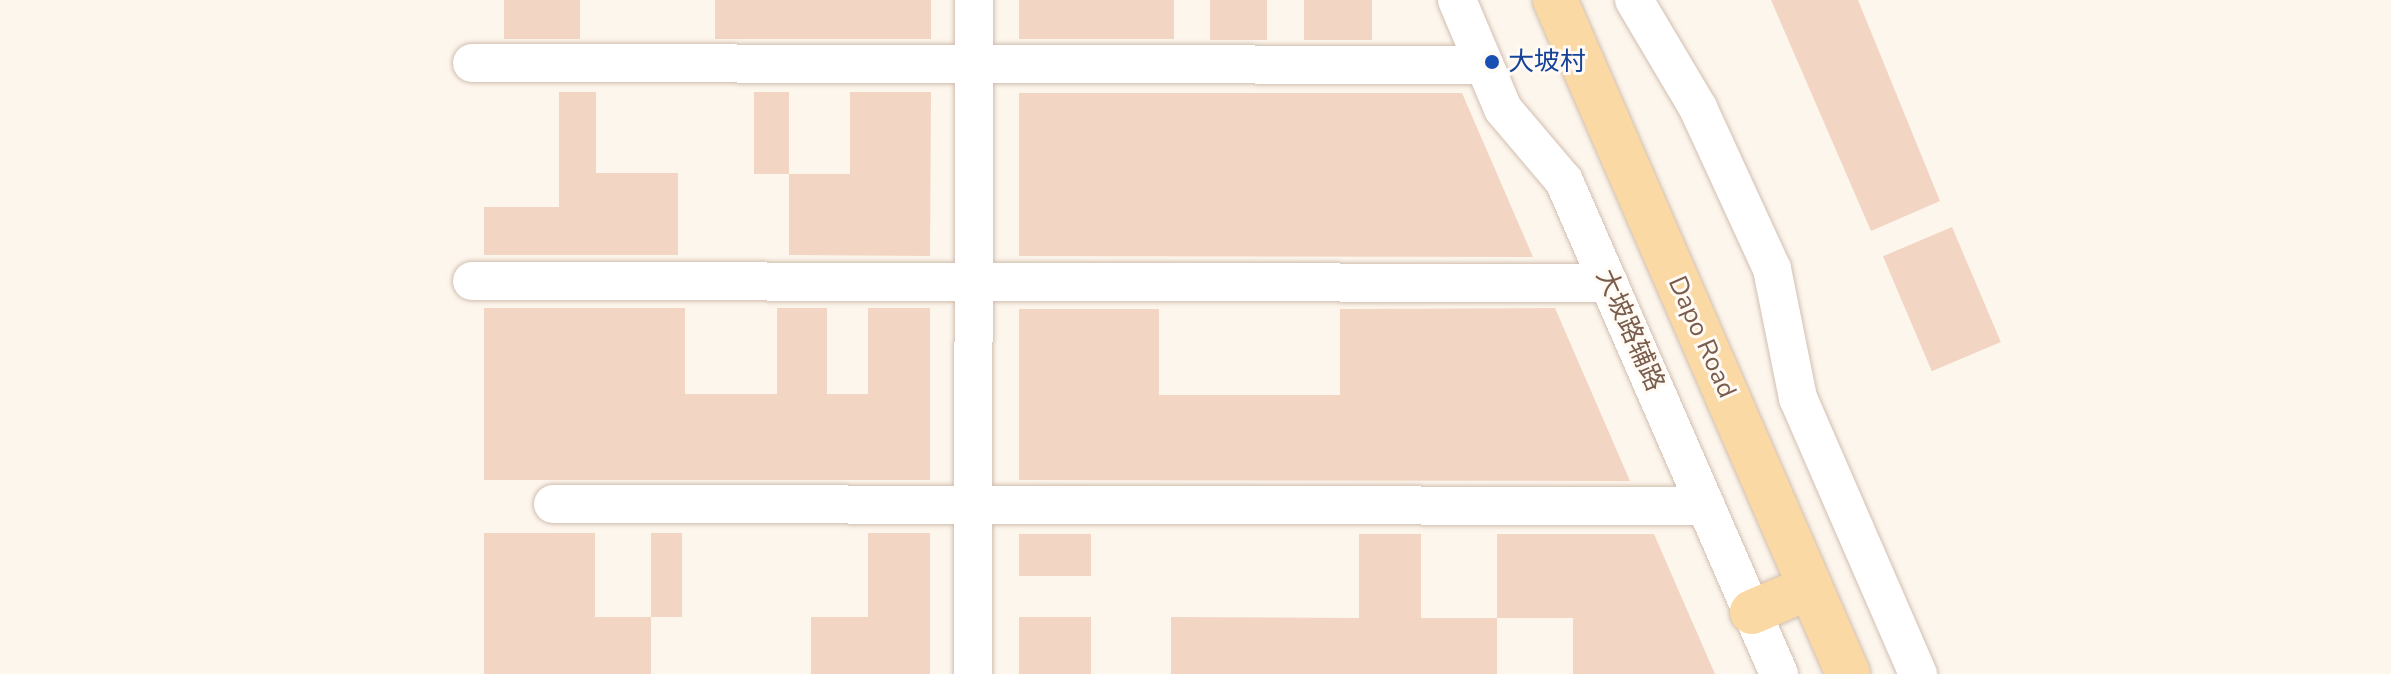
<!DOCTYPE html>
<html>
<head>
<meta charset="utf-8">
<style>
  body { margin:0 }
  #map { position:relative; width:2391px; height:674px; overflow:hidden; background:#fdf6ec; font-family:"Nunito Sans","Noto Sans SC",sans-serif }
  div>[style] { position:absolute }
  .building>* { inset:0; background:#f3d5c3; transform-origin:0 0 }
  .roads { filter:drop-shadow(0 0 2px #d1beb0) drop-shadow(0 0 2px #d1beb0) }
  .minor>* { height:38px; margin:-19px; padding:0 19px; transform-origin:19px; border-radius:19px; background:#fff }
  .major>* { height:44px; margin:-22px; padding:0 22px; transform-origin:22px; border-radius:22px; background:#fbd9a5 }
  .dots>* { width:22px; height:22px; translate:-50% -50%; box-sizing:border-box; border:4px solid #fffaf3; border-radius:50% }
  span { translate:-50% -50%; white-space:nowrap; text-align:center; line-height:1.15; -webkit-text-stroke:6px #fffaf3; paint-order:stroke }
  .transit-label { font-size:26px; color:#164399 }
  .left { translate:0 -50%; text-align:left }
  .street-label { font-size:26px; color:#7a5c4d }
</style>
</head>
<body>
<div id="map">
  <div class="building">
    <div style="left:504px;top:0;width:76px;height:39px"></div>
    <div style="left:715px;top:0;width:216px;height:39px"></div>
    <div style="left:1019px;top:0;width:155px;height:39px"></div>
    <div style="left:1210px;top:0;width:57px;height:40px"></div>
    <div style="left:1304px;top:0;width:68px;height:40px"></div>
    <div style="clip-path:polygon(1771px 0,1858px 0,1940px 201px,1871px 231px)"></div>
    <div style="clip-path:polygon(559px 92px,596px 92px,596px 173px,678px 173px,678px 255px,484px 255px,484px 207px,559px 207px)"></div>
    <div style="left:754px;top:92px;width:35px;height:82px"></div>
    <div style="clip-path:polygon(850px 92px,931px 92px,930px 256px,789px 255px,789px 174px,850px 174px)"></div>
    <div style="clip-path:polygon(1019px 93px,1462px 93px,1533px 257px,1019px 256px)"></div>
    <div style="left:1952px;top:227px;width:125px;height:75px;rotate:67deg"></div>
    <div style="clip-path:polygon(484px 308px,685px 308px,685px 394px,777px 394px,777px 308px,827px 308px,827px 394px,868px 394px,868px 308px,930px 308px,930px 480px,484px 480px)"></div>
    <div style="clip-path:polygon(1555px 308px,1630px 481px,1019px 480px,1019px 309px,1159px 309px,1159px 395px,1340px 395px,1340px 309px)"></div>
    <div style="clip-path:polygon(484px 533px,595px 533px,595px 617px,651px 617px,651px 674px,484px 674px)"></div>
    <div style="left:651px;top:533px;width:31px;height:84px"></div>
    <div style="clip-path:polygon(868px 533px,930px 533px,930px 674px,811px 674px,811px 617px,868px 617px)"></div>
    <div style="left:1019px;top:534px;width:72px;height:42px"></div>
    <div style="clip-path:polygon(1359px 534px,1421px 534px,1421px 618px,1497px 618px,1497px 674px,1171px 674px,1171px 617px,1359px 618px)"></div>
    <div style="clip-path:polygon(1497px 534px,1654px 534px,1715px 674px,1573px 674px,1573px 618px,1497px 618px)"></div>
    <div style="left:1019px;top:617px;width:72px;height:57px"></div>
  </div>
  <div class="roads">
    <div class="minor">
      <div style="left:1457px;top:0;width:118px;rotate:67.1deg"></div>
      <div style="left:1503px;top:109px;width:94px;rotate:49.7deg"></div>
      <div style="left:1564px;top:181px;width:538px;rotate:66.44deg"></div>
      <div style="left:1634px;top:0;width:126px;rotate:59.3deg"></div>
      <div style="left:1698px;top:108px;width:177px;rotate:65.3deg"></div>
      <div style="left:1772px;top:269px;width:132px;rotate:78.6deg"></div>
      <div style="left:1798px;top:398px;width:301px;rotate:66.5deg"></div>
      <div style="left:472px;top:63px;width:1012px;rotate:0.11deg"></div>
      <div style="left:472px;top:281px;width:1137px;rotate:0.1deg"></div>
      <div style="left:553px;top:504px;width:1153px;rotate:0.1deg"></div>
      <div style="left:973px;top:674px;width:674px;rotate:-89.91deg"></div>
    </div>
    <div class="major">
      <div style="left:1555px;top:0;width:735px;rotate:66.5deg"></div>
      <div style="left:1752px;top:612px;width:63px;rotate:-23.3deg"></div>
    </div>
  </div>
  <div class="dots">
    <div style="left:1492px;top:62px;background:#1a4fb4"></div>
  </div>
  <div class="transit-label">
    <span class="left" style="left:1508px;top:62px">大坡村</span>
  </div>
  <div class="street-label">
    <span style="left:1630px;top:330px;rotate:66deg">大坡路辅路</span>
    <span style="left:1702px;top:337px;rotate:66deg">Dapo Road</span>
  </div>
</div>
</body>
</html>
